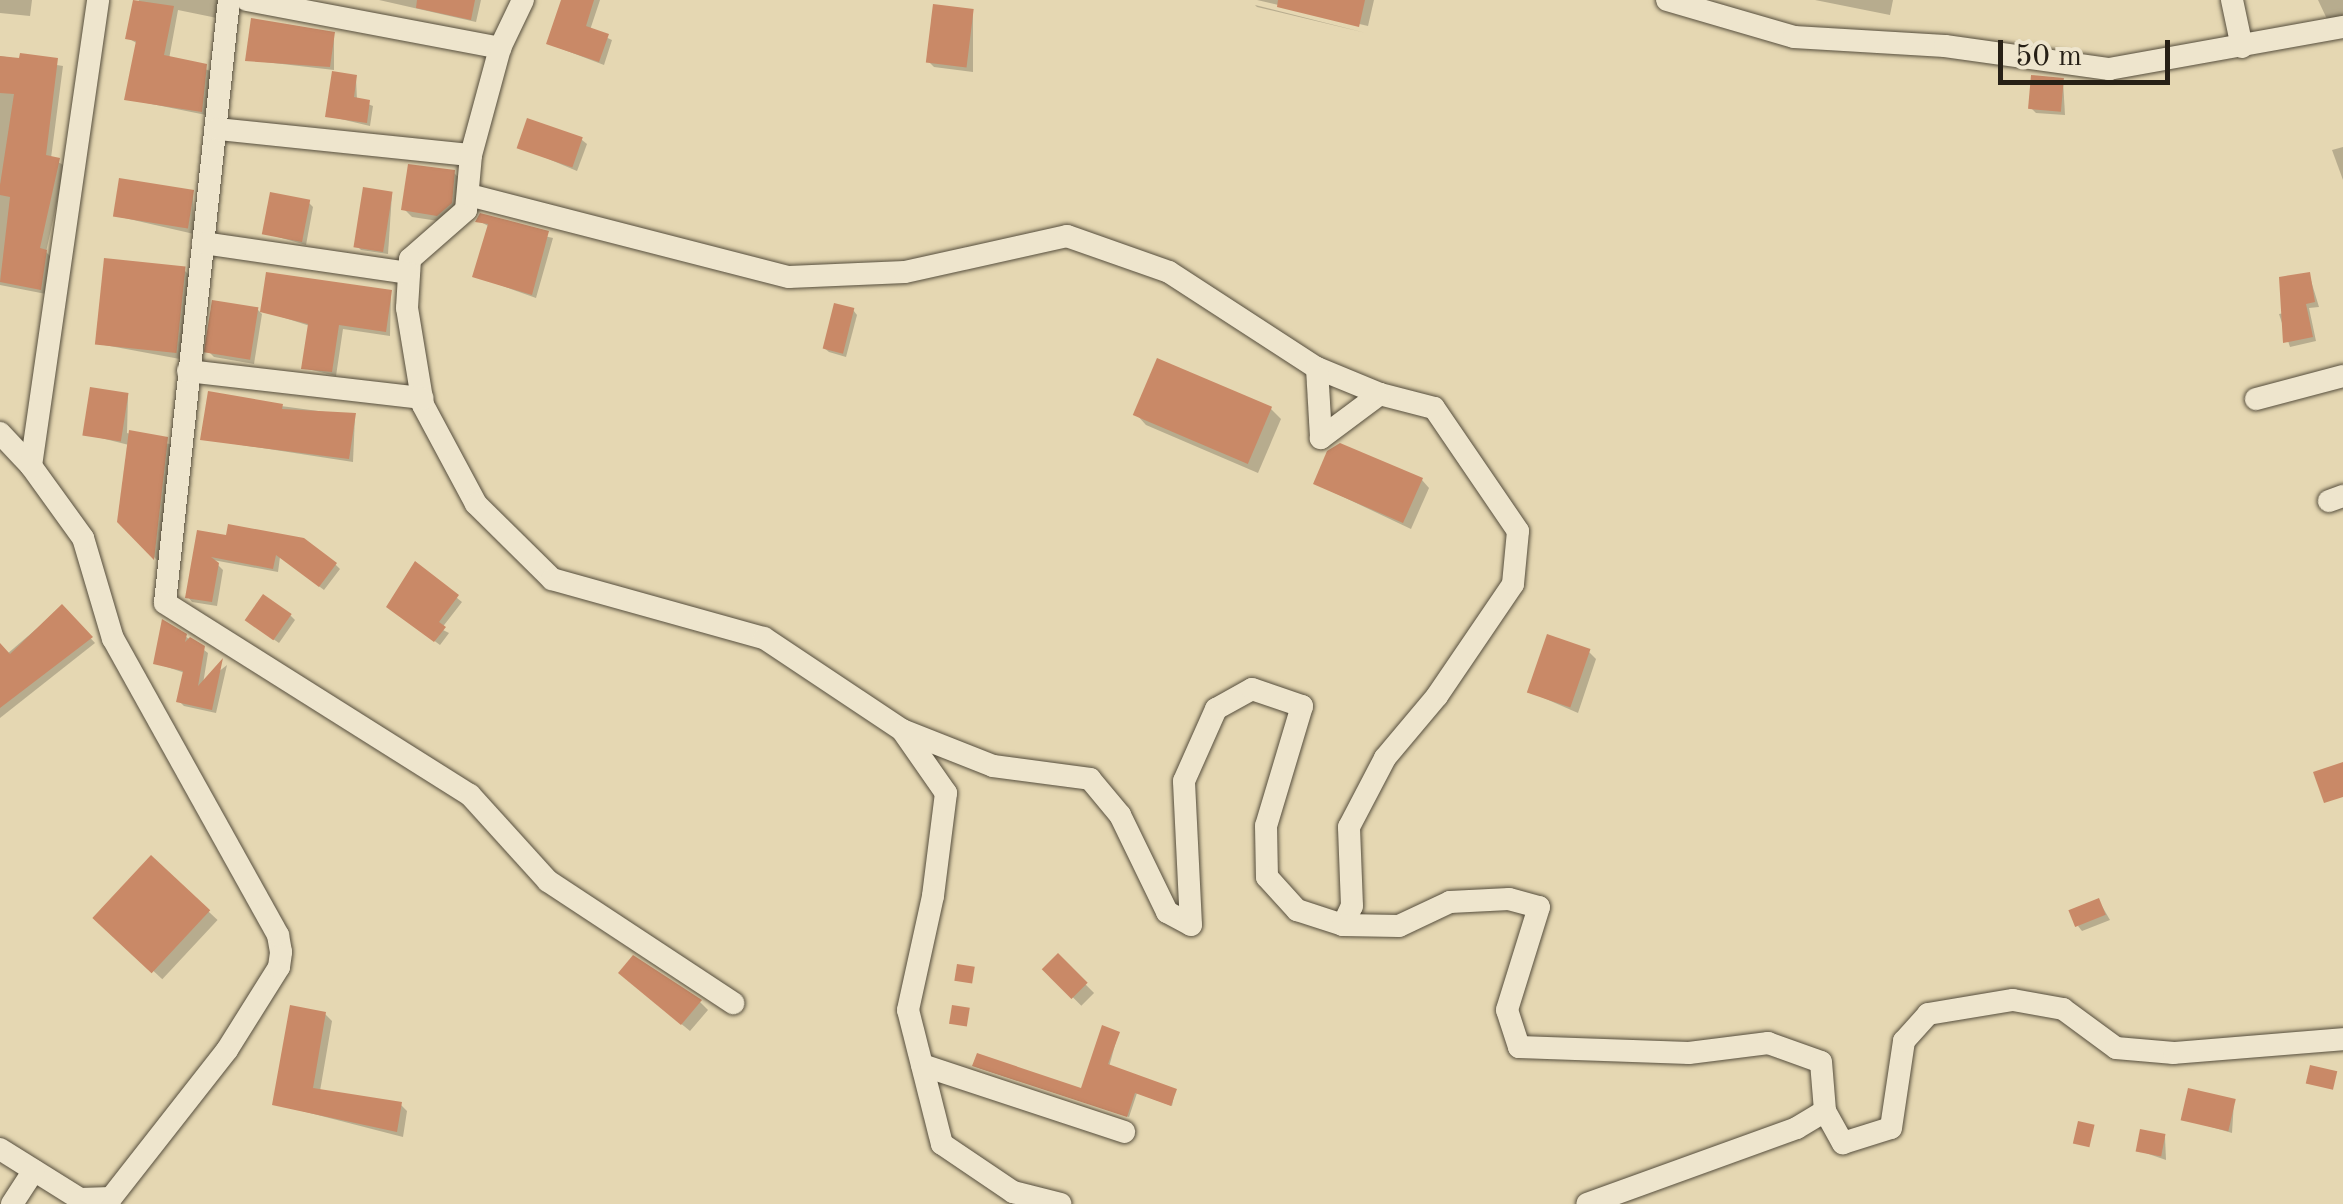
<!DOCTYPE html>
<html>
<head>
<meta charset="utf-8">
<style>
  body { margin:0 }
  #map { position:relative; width:2343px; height:1204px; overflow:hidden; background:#e5d7b2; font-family:"Old Standard TT",serif }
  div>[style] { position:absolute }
  .shadow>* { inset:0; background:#0003; transform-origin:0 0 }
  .building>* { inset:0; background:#c98967; transform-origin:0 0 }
  .roads { filter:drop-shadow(0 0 2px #564e3d) drop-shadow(0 0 2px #564e3d) }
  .minor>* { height:22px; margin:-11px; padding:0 11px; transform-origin:11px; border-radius:11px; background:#eee5cd }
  span { translate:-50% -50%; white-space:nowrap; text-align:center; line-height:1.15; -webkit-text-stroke:9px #eee5cd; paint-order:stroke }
  .scale { position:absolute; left:1998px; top:40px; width:172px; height:45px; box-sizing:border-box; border:5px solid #272016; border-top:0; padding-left:12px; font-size:30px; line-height:35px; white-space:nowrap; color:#272016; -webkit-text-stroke:8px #eee5cd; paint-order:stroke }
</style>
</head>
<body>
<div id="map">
  <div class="shadow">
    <div style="clip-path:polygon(0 0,32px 0,30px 16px,0 13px)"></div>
    <div style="clip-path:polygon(139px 0,220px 0,217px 18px,178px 10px,169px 59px,211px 71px,206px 115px,127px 99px,138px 44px,128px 38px)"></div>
    <div style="clip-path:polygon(379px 0,481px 0,476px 22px)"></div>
    <div style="clip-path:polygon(562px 0,600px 0,590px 30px,612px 40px,604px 65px,549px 44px)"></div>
    <div style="clip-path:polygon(1250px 0,1255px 5px,1366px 33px,1257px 7px)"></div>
    <div style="clip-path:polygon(1257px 0,1374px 0,1368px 26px)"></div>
    <div style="clip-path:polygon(1815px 0,1893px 0,1890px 15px)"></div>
    <div style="clip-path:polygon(2318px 0,2343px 0,2343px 17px,2327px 19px)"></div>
    <div style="clip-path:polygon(973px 12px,973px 72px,934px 67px,929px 62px)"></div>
    <div style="clip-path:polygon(334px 34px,334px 70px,247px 60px)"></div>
    <div style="clip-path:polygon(0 56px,63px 66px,51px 158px,65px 166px,46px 252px,52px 258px,46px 294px,0 285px)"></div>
    <div style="clip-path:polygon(356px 78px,357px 100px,373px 106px,370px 126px,328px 116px)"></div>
    <div style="clip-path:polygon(2063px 80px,2065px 115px,2036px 113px,2031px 108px)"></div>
    <div style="clip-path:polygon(582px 140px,587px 144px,577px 171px,520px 147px)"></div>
    <div style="clip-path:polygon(2343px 147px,2343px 180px,2332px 150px)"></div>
    <div style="clip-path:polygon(453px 172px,461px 180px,458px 211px,445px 222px,412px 217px,404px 209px)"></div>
    <div style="clip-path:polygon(193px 192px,194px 234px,116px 216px)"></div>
    <div style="clip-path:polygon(392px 194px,388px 254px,361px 250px,357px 246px)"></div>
    <div style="clip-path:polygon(308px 202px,313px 207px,306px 245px,264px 233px)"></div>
    <div style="clip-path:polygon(479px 221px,553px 238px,536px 298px,475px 276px,490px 227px)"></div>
    <div style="clip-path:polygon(184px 270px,189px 275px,180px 359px,99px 344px)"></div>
    <div style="clip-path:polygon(2309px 274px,2319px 307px,2309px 308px,2316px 341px,2290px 347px,2279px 314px,2289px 312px)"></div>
    <div style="clip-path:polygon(391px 293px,390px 336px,343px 329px,336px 376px,304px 368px,310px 326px,263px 311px)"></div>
    <div style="clip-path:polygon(257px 309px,262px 314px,254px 364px,214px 357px,209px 352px)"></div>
    <div style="clip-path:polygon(853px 310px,857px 315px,846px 357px,829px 352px,824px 348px)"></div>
    <div style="clip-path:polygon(128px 396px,127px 433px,173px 445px,160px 563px,119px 522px,129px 445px,85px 434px)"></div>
    <div style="clip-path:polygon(281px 406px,355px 416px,353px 462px,203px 439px)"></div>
    <div style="clip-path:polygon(1271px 409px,1281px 419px,1258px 473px,1146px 425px,1136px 414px)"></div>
    <div style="clip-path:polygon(1422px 480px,1429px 488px,1411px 529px,1316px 484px)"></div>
    <div style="clip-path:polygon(199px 533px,335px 564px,340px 569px,324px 590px,280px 557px,278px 572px,213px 560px,223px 570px,217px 606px,192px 602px,188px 597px)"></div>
    <div style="clip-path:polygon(416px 565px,462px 602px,441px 629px,449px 633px,440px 645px,394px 611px)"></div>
    <div style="clip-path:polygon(62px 607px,95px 643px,0 718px,0 660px)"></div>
    <div style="clip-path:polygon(290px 615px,295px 620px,279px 643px,253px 625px)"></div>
    <div style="clip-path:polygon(185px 636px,208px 653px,203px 684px,227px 665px,216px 713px,184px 706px,179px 701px,185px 673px,155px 663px)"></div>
    <div style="clip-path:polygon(1588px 651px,1596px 659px,1578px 713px,1530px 692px)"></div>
    <div style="left:151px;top:858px;width:91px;height:81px;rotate:43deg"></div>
    <div style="clip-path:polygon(2099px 901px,2110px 920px,2082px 931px,2078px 926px)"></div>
    <div style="left:1058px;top:957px;width:51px;height:18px;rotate:45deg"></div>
    <div style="clip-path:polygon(629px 981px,700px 1002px,708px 1010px,690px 1031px)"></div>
    <div style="clip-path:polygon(325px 1014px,332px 1021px,320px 1091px,400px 1104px,407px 1111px,403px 1137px,275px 1104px)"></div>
    <div style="clip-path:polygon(1118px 1034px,1109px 1067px,1175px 1091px,1172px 1106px,1137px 1093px,1129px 1117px,976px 1067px,1082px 1091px)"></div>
    <div style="clip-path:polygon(2234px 1101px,2232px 1133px,2184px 1119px)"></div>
    <div style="clip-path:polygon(2165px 1137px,2166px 1160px,2137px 1150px)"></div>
  </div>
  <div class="building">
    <div style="clip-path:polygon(133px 0,174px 6px,164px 55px,207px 64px,202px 112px,124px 100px,136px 41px,125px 39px)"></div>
    <div style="clip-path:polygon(417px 0,475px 0,471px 20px,416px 8px)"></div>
    <div style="clip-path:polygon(561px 0,594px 0,586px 26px,609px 34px,599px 62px,546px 44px)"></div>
    <div style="clip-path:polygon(1278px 0,1365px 0,1359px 27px,1277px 7px)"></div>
    <div style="left:933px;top:4px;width:41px;height:59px;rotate:7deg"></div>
    <div style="clip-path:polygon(251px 18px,335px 32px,330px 67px,245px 61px)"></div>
    <div style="clip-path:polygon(20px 53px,58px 58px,46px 155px,60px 158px,40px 248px,47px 250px,41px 290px,0 282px,10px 197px,0 195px,0 185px,14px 94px,0 93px,0 56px,19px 58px)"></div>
    <div style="clip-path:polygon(332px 71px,357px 75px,354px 97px,370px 100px,367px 123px,325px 117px)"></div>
    <div style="left:2031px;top:75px;width:33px;height:34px;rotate:5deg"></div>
    <div style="left:527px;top:118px;width:59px;height:32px;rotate:19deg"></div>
    <div style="clip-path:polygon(408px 164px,455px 170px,452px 203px,437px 216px,401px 210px)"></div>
    <div style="left:119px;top:178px;width:76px;height:39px;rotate:9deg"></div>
    <div style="left:363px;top:187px;width:30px;height:61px;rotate:9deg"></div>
    <div style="left:270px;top:192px;width:41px;height:43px;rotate:11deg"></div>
    <div style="clip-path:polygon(480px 213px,549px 231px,532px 295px,472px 277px,488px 224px,475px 222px)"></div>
    <div style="left:104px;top:258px;width:82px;height:87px;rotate:6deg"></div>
    <div style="clip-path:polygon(266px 272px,392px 290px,386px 332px,339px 325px,332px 372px,301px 369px,308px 324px,260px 312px)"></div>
    <div style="clip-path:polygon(2310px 272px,2315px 302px,2306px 304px,2313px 337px,2283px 343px,2279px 277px)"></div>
    <div style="left:212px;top:300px;width:47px;height:53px;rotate:9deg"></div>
    <div style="left:834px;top:303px;width:21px;height:47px;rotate:14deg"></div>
    <div style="left:1157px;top:358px;width:125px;height:62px;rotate:23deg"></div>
    <div style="left:90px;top:387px;width:39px;height:49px;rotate:9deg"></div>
    <div style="clip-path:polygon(208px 391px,283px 404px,282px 409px,356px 413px,349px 459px,200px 440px)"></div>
    <div style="clip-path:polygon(129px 430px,168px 437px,154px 560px,117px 522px)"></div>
    <div style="clip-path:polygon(1340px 443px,1423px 478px,1403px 523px,1313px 484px,1327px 451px)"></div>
    <div style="clip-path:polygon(228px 524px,304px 538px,337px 563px,319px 587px,276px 555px,273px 569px,211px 557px,219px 563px,212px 602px,185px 598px,197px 530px,226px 535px)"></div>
    <div style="clip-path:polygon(415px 561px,459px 595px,439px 622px,446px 627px,434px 642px,386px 607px)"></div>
    <div style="left:263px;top:594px;width:35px;height:32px;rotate:35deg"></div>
    <div style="clip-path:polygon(62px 604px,93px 637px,0 708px,0 643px,10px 654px)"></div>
    <div style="clip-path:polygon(162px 619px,187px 634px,185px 642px,190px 637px,205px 646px,198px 686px,223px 658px,212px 710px,176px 702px,183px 671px,153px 664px)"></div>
    <div style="left:1547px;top:634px;width:46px;height:62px;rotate:19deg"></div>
    <div style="clip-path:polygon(2343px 762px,2343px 797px,2324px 803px,2313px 772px)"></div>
    <div style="left:151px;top:855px;width:81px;height:86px;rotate:43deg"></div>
    <div style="left:2099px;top:898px;width:18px;height:33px;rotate:68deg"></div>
    <div style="left:1058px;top:953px;width:42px;height:23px;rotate:45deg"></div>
    <div style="clip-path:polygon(633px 955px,702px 1000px,681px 1025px,618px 973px)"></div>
    <div style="left:957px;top:964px;width:18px;height:17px;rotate:9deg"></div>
    <div style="clip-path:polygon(290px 1005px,326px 1012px,313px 1088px,402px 1102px,397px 1132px,272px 1105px)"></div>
    <div style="left:952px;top:1005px;width:18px;height:19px;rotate:9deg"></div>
    <div style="clip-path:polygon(1102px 1025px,1120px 1032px,1108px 1064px,1177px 1089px,1171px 1106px,1135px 1093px,1127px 1117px,972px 1066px,977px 1053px,1081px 1088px)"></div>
    <div style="left:2310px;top:1065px;width:28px;height:19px;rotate:13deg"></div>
    <div style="left:2188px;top:1088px;width:49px;height:33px;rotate:13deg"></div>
    <div style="left:2078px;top:1121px;width:17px;height:23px;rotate:13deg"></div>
    <div style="left:2140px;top:1129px;width:26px;height:23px;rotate:11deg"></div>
  </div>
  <div class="roads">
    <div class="minor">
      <div style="left:229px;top:0;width:606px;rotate:96.06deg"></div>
      <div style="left:165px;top:603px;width:360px;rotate:32.2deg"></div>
      <div style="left:470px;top:795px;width:116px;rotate:47.8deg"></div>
      <div style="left:548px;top:881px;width:222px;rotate:33.4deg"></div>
      <div style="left:247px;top:0;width:258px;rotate:10.7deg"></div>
      <div style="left:1667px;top:0;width:132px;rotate:16.2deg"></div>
      <div style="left:1794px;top:37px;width:151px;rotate:3.4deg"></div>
      <div style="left:1945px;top:46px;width:166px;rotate:8deg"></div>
      <div style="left:2109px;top:69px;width:238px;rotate:-10.2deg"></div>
      <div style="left:2232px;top:0;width:48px;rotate:78deg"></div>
      <div style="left:218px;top:129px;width:254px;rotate:5.9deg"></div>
      <div style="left:471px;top:155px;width:55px;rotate:95.2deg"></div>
      <div style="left:466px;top:210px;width:74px;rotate:138.8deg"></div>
      <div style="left:410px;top:259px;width:49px;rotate:93.5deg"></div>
      <div style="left:407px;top:308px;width:98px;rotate:80.6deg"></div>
      <div style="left:423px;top:405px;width:112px;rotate:61.8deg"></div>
      <div style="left:476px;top:504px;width:107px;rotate:44.6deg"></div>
      <div style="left:552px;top:579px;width:220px;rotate:15.6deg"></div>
      <div style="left:764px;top:638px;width:166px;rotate:33.7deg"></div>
      <div style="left:902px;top:730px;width:98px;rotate:21.6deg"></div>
      <div style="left:993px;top:766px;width:98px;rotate:7.6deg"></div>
      <div style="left:1090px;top:779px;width:47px;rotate:50.2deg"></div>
      <div style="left:1120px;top:815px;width:108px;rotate:64.1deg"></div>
      <div style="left:1167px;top:912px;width:27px;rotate:28deg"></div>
      <div style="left:1191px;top:925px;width:144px;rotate:-92.8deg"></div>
      <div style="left:1184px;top:781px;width:79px;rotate:-66deg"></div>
      <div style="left:1216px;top:709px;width:41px;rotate:-29.1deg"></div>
      <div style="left:1252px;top:689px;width:53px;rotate:18.8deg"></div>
      <div style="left:1302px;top:706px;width:125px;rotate:106.7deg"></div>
      <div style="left:1266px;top:826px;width:51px;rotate:88.9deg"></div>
      <div style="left:1267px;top:877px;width:45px;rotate:47.7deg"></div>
      <div style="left:1297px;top:910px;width:48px;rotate:18.1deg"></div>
      <div style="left:1343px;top:925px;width:21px;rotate:-65deg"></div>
      <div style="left:1352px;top:906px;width:79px;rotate:-92.2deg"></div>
      <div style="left:1349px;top:827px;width:78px;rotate:-62.4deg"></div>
      <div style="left:1385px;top:758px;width:81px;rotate:-50deg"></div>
      <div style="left:1437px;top:696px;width:135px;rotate:-55.8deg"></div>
      <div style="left:1513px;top:584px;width:53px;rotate:-84.6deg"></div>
      <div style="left:1518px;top:531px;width:149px;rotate:-124.3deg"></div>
      <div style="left:1434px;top:408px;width:56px;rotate:-165.5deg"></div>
      <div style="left:1380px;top:394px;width:74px;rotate:143.3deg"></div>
      <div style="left:471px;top:155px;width:111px;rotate:-74.8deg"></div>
      <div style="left:500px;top:48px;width:53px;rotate:-64.4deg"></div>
      <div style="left:469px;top:195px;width:330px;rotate:14.4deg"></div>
      <div style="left:789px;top:277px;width:116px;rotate:-2.5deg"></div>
      <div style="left:905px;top:272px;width:166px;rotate:-12.5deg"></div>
      <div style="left:1067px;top:236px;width:108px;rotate:19.4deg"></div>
      <div style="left:1169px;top:272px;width:176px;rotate:33deg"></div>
      <div style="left:1317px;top:368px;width:68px;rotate:22.4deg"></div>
      <div style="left:203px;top:243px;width:208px;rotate:8.3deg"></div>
      <div style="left:1317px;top:368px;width:70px;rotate:86.7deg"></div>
      <div style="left:188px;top:371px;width:236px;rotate:6.6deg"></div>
      <div style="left:2256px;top:399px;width:90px;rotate:-14.8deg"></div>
      <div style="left:0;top:433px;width:45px;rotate:46.8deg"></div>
      <div style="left:2329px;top:501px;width:15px;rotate:-20deg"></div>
      <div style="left:902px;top:730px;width:77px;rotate:55.1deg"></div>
      <div style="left:946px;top:793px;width:104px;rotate:97.2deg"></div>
      <div style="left:933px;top:896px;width:117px;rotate:102.4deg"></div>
      <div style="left:908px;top:1010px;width:138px;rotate:75.8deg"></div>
      <div style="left:942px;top:1144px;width:86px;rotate:34.1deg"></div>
      <div style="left:1013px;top:1192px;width:49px;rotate:14deg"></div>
      <div style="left:1343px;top:925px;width:56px;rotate:1deg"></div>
      <div style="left:1399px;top:926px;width:56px;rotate:-25.2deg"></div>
      <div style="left:1450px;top:902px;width:59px;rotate:-2.9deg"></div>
      <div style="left:1509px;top:899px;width:31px;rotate:15deg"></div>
      <div style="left:1539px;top:907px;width:108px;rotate:107.3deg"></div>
      <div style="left:1507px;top:1010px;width:39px;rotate:72deg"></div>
      <div style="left:1519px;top:1047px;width:170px;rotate:2deg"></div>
      <div style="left:1689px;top:1053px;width:80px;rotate:-7.2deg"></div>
      <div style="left:1768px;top:1043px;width:56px;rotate:19.7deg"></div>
      <div style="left:1821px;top:1062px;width:49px;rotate:85.3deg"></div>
      <div style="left:1825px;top:1111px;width:33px;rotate:149deg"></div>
      <div style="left:1797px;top:1128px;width:223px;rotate:160.1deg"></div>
      <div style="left:922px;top:1065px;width:213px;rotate:18.3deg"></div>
      <div style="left:1825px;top:1111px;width:37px;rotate:61deg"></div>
      <div style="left:1843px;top:1143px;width:50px;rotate:-17.4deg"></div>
      <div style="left:1891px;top:1128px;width:88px;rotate:-81.5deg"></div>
      <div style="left:1904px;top:1041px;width:36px;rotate:-48deg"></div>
      <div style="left:1928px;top:1014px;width:86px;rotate:-9.4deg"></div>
      <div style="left:2013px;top:1000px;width:51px;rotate:10.2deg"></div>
      <div style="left:2063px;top:1009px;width:66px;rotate:36.3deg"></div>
      <div style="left:2116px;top:1048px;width:58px;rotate:4.9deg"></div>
      <div style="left:2174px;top:1053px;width:170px;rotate:-4.7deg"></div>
      <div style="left:0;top:1149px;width:94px;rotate:32deg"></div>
      <div style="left:80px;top:1199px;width:31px;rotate:-2deg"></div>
      <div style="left:111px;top:1198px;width:188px;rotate:-51.9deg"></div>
      <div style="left:227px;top:1050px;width:98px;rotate:-57.9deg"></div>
      <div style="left:279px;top:967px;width:15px;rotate:-82deg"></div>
      <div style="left:281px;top:952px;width:17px;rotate:-100deg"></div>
      <div style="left:278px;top:935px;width:339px;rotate:-119.1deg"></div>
      <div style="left:113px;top:639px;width:105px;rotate:-106.5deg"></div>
      <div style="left:83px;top:538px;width:89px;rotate:-125.8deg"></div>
      <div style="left:31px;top:466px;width:471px;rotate:-81.8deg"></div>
      <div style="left:12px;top:1204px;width:40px;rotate:-57.1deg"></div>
    </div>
  </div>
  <div class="scale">50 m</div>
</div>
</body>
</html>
